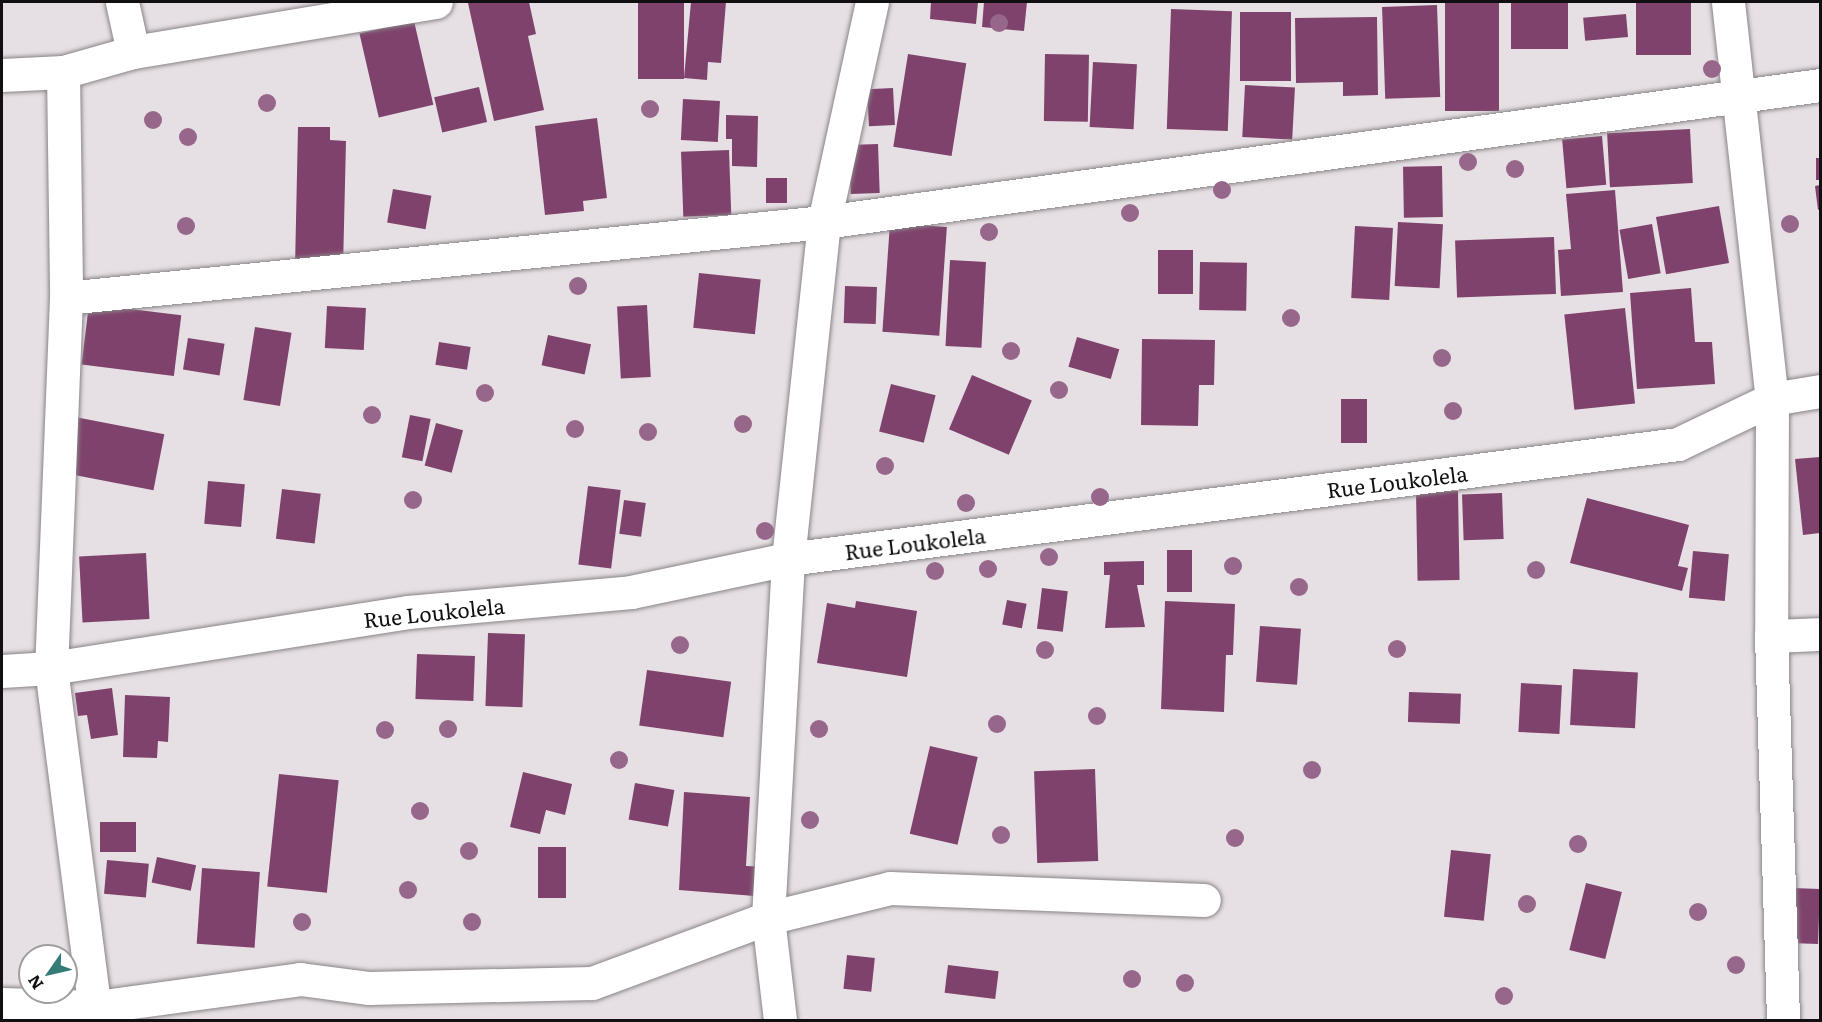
<!DOCTYPE html>
<html>
<head>
<meta charset="utf-8">
<style>
  body { margin:0 }
  #map { position:relative; width:1822px; height:1022px; overflow:hidden; background:#e6e0e4; font-family:Literata,serif }
  div>[style] { position:absolute }
  .building>* { inset:0; background:#7f426c; transform-origin:0 0 }
  .roads { filter:drop-shadow(0 0 2px #8a8487) drop-shadow(0 0 2px #8a8487) }
  .street>* { height:33px; margin:-16.5px; padding:0 16.5px; transform-origin:16.5px; border-radius:16.5px; background:#fff }
  .trees>* { width:18px; height:18px; margin:-9px; border-radius:50%; background:#96668b }
  span { translate:-50% -50%; white-space:nowrap; text-align:center; line-height:1.15; -webkit-text-stroke:6px #fff; paint-order:stroke }
  .street-label { font-size:21px; color:#110f11 }
  .frame { position:absolute; inset:0; border:3px solid #110f11; pointer-events:none }
  .north { position:absolute; left:18px; top:944px; width:60px; height:60px; box-sizing:border-box; background:#fff; border:2px solid #a09fa0; border-radius:50%; rotate:236deg; font-size:16px; font-weight:700; line-height:24px; text-align:center; color:#110f11 }
  .north::after { content:''; display:block; margin:auto; width:21px; height:27px; background:#347c78; clip-path:polygon(50% 0,100% 100%,50% 72%,0 100%) }
</style>
</head>
<body>
<div id="map">
  <div class="building">
    <div style="clip-path:polygon(474px 2px,529px 2px,536px 34px,528px 36px,544px 110px,494px 121px,468px 3px)"></div>
    <div style="left:638px;top:2px;width:46px;height:77px"></div>
    <div style="clip-path:polygon(691px 2px,726px 2px,721px 63px,708px 62px,707px 80px,684px 78px)"></div>
    <div style="clip-path:polygon(931px 2px,978px 2px,976px 24px,930px 19px)"></div>
    <div style="clip-path:polygon(984px 2px,1027px 2px,1024px 31px,982px 27px)"></div>
    <div style="left:1445px;top:2px;width:54px;height:109px"></div>
    <div style="left:1511px;top:2px;width:57px;height:47px"></div>
    <div style="left:1636px;top:2px;width:55px;height:53px"></div>
    <div style="left:1437px;top:5px;width:92px;height:55px;rotate:88deg"></div>
    <div style="left:1171px;top:9px;width:61px;height:120px;rotate:2deg"></div>
    <div style="left:1240px;top:12px;width:51px;height:69px"></div>
    <div style="left:1626px;top:14px;width:23px;height:43px;rotate:85deg"></div>
    <div style="clip-path:polygon(1377px 17px,1378px 95px,1343px 96px,1343px 82px,1296px 83px,1295px 18px)"></div>
    <div style="left:414px;top:21px;width:86px;height:56px;rotate:77deg"></div>
    <div style="left:908px;top:54px;width:59px;height:94px;rotate:9deg"></div>
    <div style="left:1045px;top:54px;width:44px;height:67px;rotate:1deg"></div>
    <div style="left:1093px;top:62px;width:44px;height:65px;rotate:3deg"></div>
    <div style="left:1245px;top:85px;width:50px;height:52px;rotate:3deg"></div>
    <div style="left:479px;top:87px;width:36px;height:46px;rotate:77deg"></div>
    <div style="left:893px;top:88px;width:37px;height:26px;rotate:87deg"></div>
    <div style="left:683px;top:99px;width:37px;height:41px;rotate:3deg"></div>
    <div style="clip-path:polygon(726px 115px,758px 116px,757px 167px,732px 166px,732px 139px,726px 139px)"></div>
    <div style="clip-path:polygon(597px 118px,607px 198px,583px 201px,584px 211px,545px 215px,535px 126px)"></div>
    <div style="clip-path:polygon(298px 127px,330px 127px,330px 140px,346px 141px,343px 268px,295px 267px)"></div>
    <div style="left:1690px;top:129px;width:54px;height:83px;rotate:87deg"></div>
    <div style="left:1602px;top:136px;width:49px;height:40px;rotate:85deg"></div>
    <div style="left:878px;top:144px;width:49px;height:29px;rotate:88deg"></div>
    <div style="left:729px;top:150px;width:65px;height:48px;rotate:88deg"></div>
    <div style="left:1820px;top:158px;width:22px;height:4px;rotate:90deg"></div>
    <div style="left:1442px;top:166px;width:51px;height:39px;rotate:89deg"></div>
    <div style="left:766px;top:178px;width:21px;height:25px"></div>
    <div style="clip-path:polygon(1820px 185px,1820px 209px,1818px 210px,1815px 186px)"></div>
    <div style="left:393px;top:189px;width:39px;height:34px;rotate:10deg"></div>
    <div style="clip-path:polygon(1615px 190px,1623px 292px,1561px 296px,1558px 250px,1571px 249px,1566px 194px)"></div>
    <div style="left:1719px;top:206px;width:58px;height:64px;rotate:80deg"></div>
    <div style="left:1398px;top:222px;width:45px;height:64px;rotate:3deg"></div>
    <div style="left:890px;top:223px;width:57px;height:109px;rotate:4deg"></div>
    <div style="left:1652px;top:224px;width:50px;height:33px;rotate:80deg"></div>
    <div style="left:1355px;top:226px;width:38px;height:72px;rotate:3deg"></div>
    <div style="left:1554px;top:237px;width:57px;height:99px;rotate:88deg"></div>
    <div style="left:1158px;top:250px;width:35px;height:44px"></div>
    <div style="left:950px;top:260px;width:36px;height:86px;rotate:3deg"></div>
    <div style="left:1200px;top:262px;width:47px;height:48px;rotate:1deg"></div>
    <div style="left:699px;top:273px;width:62px;height:55px;rotate:6deg"></div>
    <div style="left:845px;top:286px;width:32px;height:37px;rotate:2deg"></div>
    <div style="clip-path:polygon(1691px 288px,1695px 342px,1712px 342px,1715px 384px,1637px 389px,1630px 293px)"></div>
    <div style="left:89px;top:304px;width:93px;height:61px;rotate:7deg"></div>
    <div style="left:647px;top:305px;width:72px;height:30px;rotate:87deg"></div>
    <div style="left:327px;top:306px;width:39px;height:42px;rotate:3deg"></div>
    <div style="left:1625px;top:308px;width:96px;height:61px;rotate:84deg"></div>
    <div style="left:255px;top:327px;width:37px;height:74px;rotate:9deg"></div>
    <div style="left:548px;top:335px;width:44px;height:31px;rotate:12deg"></div>
    <div style="left:1077px;top:337px;width:44px;height:31px;rotate:16deg"></div>
    <div style="left:188px;top:338px;width:37px;height:32px;rotate:9deg"></div>
    <div style="clip-path:polygon(1142px 339px,1215px 340px,1214px 385px,1199px 385px,1198px 426px,1141px 425px)"></div>
    <div style="left:439px;top:342px;width:32px;height:23px;rotate:9deg"></div>
    <div style="left:972px;top:375px;width:65px;height:59px;rotate:23deg"></div>
    <div style="left:891px;top:384px;width:46px;height:49px;rotate:14deg"></div>
    <div style="left:1341px;top:399px;width:26px;height:44px"></div>
    <div style="left:410px;top:415px;width:21px;height:43px;rotate:11deg"></div>
    <div style="left:75px;top:417px;width:91px;height:57px;rotate:11deg"></div>
    <div style="left:436px;top:423px;width:28px;height:44px;rotate:15deg"></div>
    <div style="clip-path:polygon(1820px 457px,1820px 533px,1803px 535px,1795px 459px)"></div>
    <div style="left:208px;top:481px;width:37px;height:43px;rotate:5deg"></div>
    <div style="left:588px;top:486px;width:33px;height:79px;rotate:7deg"></div>
    <div style="left:282px;top:489px;width:39px;height:50px;rotate:7deg"></div>
    <div style="left:1458px;top:491px;width:89px;height:42px;rotate:89deg"></div>
    <div style="left:1502px;top:493px;width:46px;height:40px;rotate:88deg"></div>
    <div style="clip-path:polygon(1587px 498px,1689px 525px,1678px 566px,1688px 568px,1682px 591px,1570px 563px)"></div>
    <div style="left:624px;top:500px;width:22px;height:34px;rotate:8deg"></div>
    <div style="left:1167px;top:550px;width:25px;height:42px"></div>
    <div style="left:1693px;top:551px;width:36px;height:47px;rotate:5deg"></div>
    <div style="left:146px;top:553px;width:66px;height:67px;rotate:87deg"></div>
    <div style="clip-path:polygon(1144px 561px,1144px 585px,1137px 585px,1145px 627px,1105px 628px,1110px 575px,1104px 575px,1104px 562px)"></div>
    <div style="left:1042px;top:588px;width:26px;height:41px;rotate:7deg"></div>
    <div style="left:1007px;top:600px;width:20px;height:25px;rotate:11deg"></div>
    <div style="clip-path:polygon(856px 601px,917px 611px,907px 677px,817px 663px,827px 603px,855px 608px)"></div>
    <div style="clip-path:polygon(1165px 601px,1235px 604px,1233px 655px,1226px 655px,1224px 712px,1161px 709px)"></div>
    <div style="left:1260px;top:626px;width:41px;height:56px;rotate:4deg"></div>
    <div style="left:488px;top:633px;width:37px;height:73px;rotate:2deg"></div>
    <div style="left:417px;top:654px;width:58px;height:45px;rotate:2deg"></div>
    <div style="left:1573px;top:669px;width:65px;height:56px;rotate:3deg"></div>
    <div style="left:647px;top:670px;width:85px;height:56px;rotate:8deg"></div>
    <div style="left:1521px;top:683px;width:41px;height:49px;rotate:3deg"></div>
    <div style="clip-path:polygon(112px 688px,118px 735px,91px 739px,87px 715px,78px 716px,75px 693px)"></div>
    <div style="left:1409px;top:692px;width:52px;height:30px;rotate:2deg"></div>
    <div style="clip-path:polygon(125px 695px,170px 697px,168px 742px,158px 741px,157px 758px,123px 757px)"></div>
    <div style="left:930px;top:746px;width:49px;height:90px;rotate:13deg"></div>
    <div style="left:1095px;top:769px;width:92px;height:61px;rotate:88deg"></div>
    <div style="clip-path:polygon(523px 772px,572px 784px,565px 815px,546px 810px,540px 834px,510px 827px)"></div>
    <div style="left:279px;top:774px;width:60px;height:113px;rotate:6deg"></div>
    <div style="left:635px;top:783px;width:40px;height:37px;rotate:10deg"></div>
    <div style="clip-path:polygon(684px 792px,750px 797px,746px 866px,768px 867px,767px 897px,679px 890px)"></div>
    <div style="left:136px;top:822px;width:30px;height:36px;rotate:90deg"></div>
    <div style="left:538px;top:847px;width:28px;height:51px"></div>
    <div style="left:1451px;top:850px;width:40px;height:67px;rotate:6deg"></div>
    <div style="left:157px;top:857px;width:40px;height:26px;rotate:12deg"></div>
    <div style="left:107px;top:860px;width:42px;height:34px;rotate:5deg"></div>
    <div style="left:202px;top:868px;width:58px;height:76px;rotate:4deg"></div>
    <div style="left:1586px;top:883px;width:37px;height:69px;rotate:14deg"></div>
    <div style="left:1792px;top:888px;width:28px;height:55px;rotate:2deg"></div>
    <div style="left:847px;top:955px;width:28px;height:34px;rotate:6deg"></div>
    <div style="left:948px;top:965px;width:51px;height:28px;rotate:7deg"></div>
  </div>
  <div class="roads">
    <div class="street">
      <div style="left:122px;top:2px;width:51px;rotate:77.6deg"></div>
      <div style="left:1728px;top:2px;width:399px;rotate:83.7deg"></div>
      <div style="left:1772px;top:399px;width:237px;rotate:90.2deg"></div>
      <div style="left:1771px;top:636px;width:384px;rotate:88.2deg"></div>
      <div style="left:63px;top:72px;width:226px;rotate:89.2deg"></div>
      <div style="left:66px;top:298px;width:370px;rotate:92.3deg"></div>
      <div style="left:51px;top:668px;width:355px;rotate:82.7deg"></div>
      <div style="left:2px;top:75px;width:61px;rotate:-2.8deg"></div>
      <div style="left:63px;top:72px;width:73px;rotate:-15.9deg"></div>
      <div style="left:133px;top:52px;width:307px;rotate:-9.4deg"></div>
      <div style="left:66px;top:298px;width:762px;rotate:-5.73deg"></div>
      <div style="left:824px;top:222px;width:1005px;rotate:-7.83deg"></div>
      <div style="left:1771px;top:636px;width:49px;rotate:-2.3deg"></div>
      <div style="left:2px;top:671px;width:49px;rotate:-3.5deg"></div>
      <div style="left:51px;top:668px;width:361px;rotate:-8.9deg"></div>
      <div style="left:408px;top:612px;width:224px;rotate:-5.1deg"></div>
      <div style="left:631px;top:592px;width:160px;rotate:-11.9deg"></div>
      <div style="left:788px;top:559px;width:897px;rotate:-7.36deg"></div>
      <div style="left:1678px;top:444px;width:104px;rotate:-25.6deg"></div>
      <div style="left:1772px;top:399px;width:49px;rotate:-9.5deg"></div>
      <div style="left:2px;top:1004px;width:94px;rotate:1.8deg"></div>
      <div style="left:96px;top:1007px;width:206px;rotate:-7.8deg"></div>
      <div style="left:300px;top:979px;width:70px;rotate:7.4deg"></div>
      <div style="left:369px;top:988px;width:223px;rotate:-1.3deg"></div>
      <div style="left:592px;top:983px;width:188px;rotate:-20.3deg"></div>
      <div style="left:768px;top:918px;width:126px;rotate:-13.8deg"></div>
      <div style="left:890px;top:888px;width:314px;rotate:2.2deg"></div>
      <div style="left:780px;top:1020px;width:103px;rotate:-96.7deg"></div>
      <div style="left:768px;top:918px;width:360px;rotate:-86.8deg"></div>
      <div style="left:788px;top:559px;width:339px;rotate:-83.9deg"></div>
      <div style="left:824px;top:222px;width:225px;rotate:-77.7deg"></div>
    </div>
  </div>
  <div class="trees">
    <div style="left:999px;top:23px"></div>
    <div style="left:1712px;top:69px"></div>
    <div style="left:267px;top:103px"></div>
    <div style="left:650px;top:109px"></div>
    <div style="left:153px;top:120px"></div>
    <div style="left:188px;top:137px"></div>
    <div style="left:1468px;top:162px"></div>
    <div style="left:1515px;top:169px"></div>
    <div style="left:1222px;top:190px"></div>
    <div style="left:1130px;top:213px"></div>
    <div style="left:1790px;top:224px"></div>
    <div style="left:186px;top:226px"></div>
    <div style="left:989px;top:232px"></div>
    <div style="left:578px;top:286px"></div>
    <div style="left:1291px;top:318px"></div>
    <div style="left:1011px;top:351px"></div>
    <div style="left:1442px;top:358px"></div>
    <div style="left:1059px;top:390px"></div>
    <div style="left:485px;top:393px"></div>
    <div style="left:1453px;top:411px"></div>
    <div style="left:372px;top:415px"></div>
    <div style="left:743px;top:424px"></div>
    <div style="left:575px;top:429px"></div>
    <div style="left:648px;top:432px"></div>
    <div style="left:885px;top:466px"></div>
    <div style="left:1100px;top:497px"></div>
    <div style="left:413px;top:500px"></div>
    <div style="left:966px;top:503px"></div>
    <div style="left:765px;top:531px"></div>
    <div style="left:1049px;top:557px"></div>
    <div style="left:1233px;top:566px"></div>
    <div style="left:988px;top:569px"></div>
    <div style="left:1536px;top:570px"></div>
    <div style="left:935px;top:571px"></div>
    <div style="left:1299px;top:587px"></div>
    <div style="left:680px;top:645px"></div>
    <div style="left:1397px;top:649px"></div>
    <div style="left:1045px;top:650px"></div>
    <div style="left:1097px;top:716px"></div>
    <div style="left:997px;top:724px"></div>
    <div style="left:448px;top:729px"></div>
    <div style="left:819px;top:729px"></div>
    <div style="left:385px;top:730px"></div>
    <div style="left:619px;top:760px"></div>
    <div style="left:1312px;top:770px"></div>
    <div style="left:420px;top:811px"></div>
    <div style="left:810px;top:820px"></div>
    <div style="left:1001px;top:835px"></div>
    <div style="left:1235px;top:838px"></div>
    <div style="left:1578px;top:844px"></div>
    <div style="left:469px;top:851px"></div>
    <div style="left:408px;top:890px"></div>
    <div style="left:1527px;top:904px"></div>
    <div style="left:1698px;top:912px"></div>
    <div style="left:302px;top:922px"></div>
    <div style="left:472px;top:922px"></div>
    <div style="left:1736px;top:965px"></div>
    <div style="left:1132px;top:979px"></div>
    <div style="left:1185px;top:983px"></div>
    <div style="left:1504px;top:996px"></div>
  </div>
  <div class="street-label">
    <span style="left:1397px;top:481px;rotate:-7deg">Rue Loukolela</span>
    <span style="left:915px;top:543px;rotate:-7deg">Rue Loukolela</span>
    <span style="left:434px;top:612px;rotate:-6deg">Rue Loukolela</span>
  </div>
  <div class="frame"></div>
  <div class="north">N</div>
</div>
</body>
</html>
